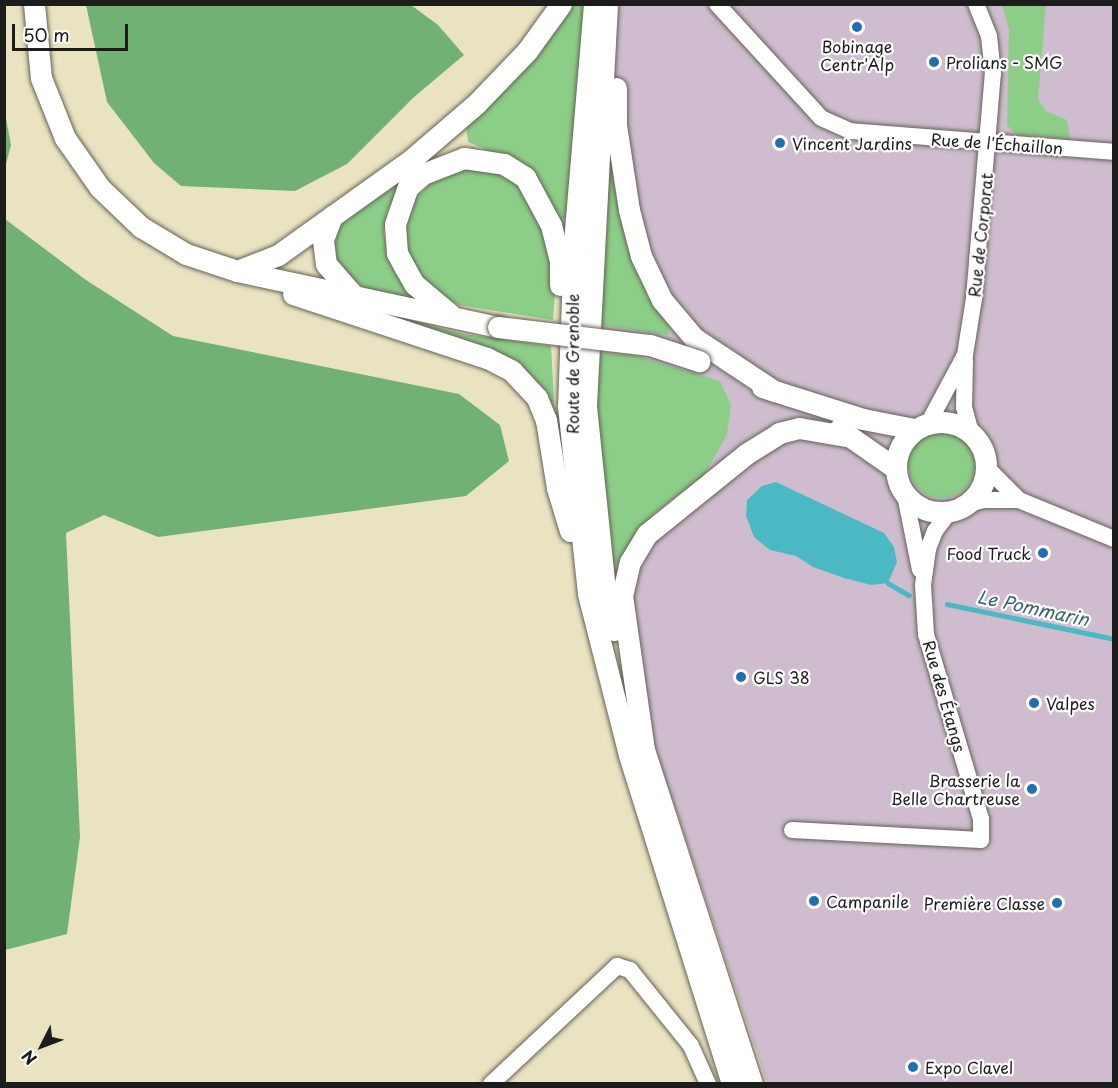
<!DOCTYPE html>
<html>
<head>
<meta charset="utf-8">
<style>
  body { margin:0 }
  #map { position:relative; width:1118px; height:1088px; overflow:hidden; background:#eae3c2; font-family:"Playpen Sans",sans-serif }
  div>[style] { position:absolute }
  .industrial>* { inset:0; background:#cfbdcf }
  .green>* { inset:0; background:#8cce87 }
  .round { border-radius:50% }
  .forest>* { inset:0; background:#71b174 }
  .water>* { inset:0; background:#4bb9c4 }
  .stream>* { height:4.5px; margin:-2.25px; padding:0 2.25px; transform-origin:2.25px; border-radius:2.25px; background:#4bb9c4 }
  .roads { filter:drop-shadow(0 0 2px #646256) drop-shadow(0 0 2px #646256) }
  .minor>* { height:16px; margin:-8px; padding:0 8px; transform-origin:8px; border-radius:8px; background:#fff }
  .major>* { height:21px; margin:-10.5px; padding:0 10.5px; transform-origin:10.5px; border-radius:10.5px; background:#fff }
  .major>.ring { margin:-10.5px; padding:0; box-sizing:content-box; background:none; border:21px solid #fff; border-radius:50% }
  .bridges { filter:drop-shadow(0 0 2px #646256) drop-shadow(0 0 2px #646256) }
  .major-bridge>* { height:21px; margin:-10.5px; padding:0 10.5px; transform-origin:10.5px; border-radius:10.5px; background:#fff }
  .dots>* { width:16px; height:16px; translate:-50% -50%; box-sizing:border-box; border:3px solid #fff; border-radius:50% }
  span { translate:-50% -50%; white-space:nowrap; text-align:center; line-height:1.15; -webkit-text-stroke:4.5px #fff; paint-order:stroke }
  .poi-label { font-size:16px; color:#1c1c1c }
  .left { translate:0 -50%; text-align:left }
  .right { translate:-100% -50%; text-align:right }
  .street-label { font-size:16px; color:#1c1c1c }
  .water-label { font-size:18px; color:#316368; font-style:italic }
  .frame { position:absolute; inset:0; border:6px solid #1c1c1c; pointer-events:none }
  .north { position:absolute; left:12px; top:1016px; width:60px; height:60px; -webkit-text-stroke:4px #fff; paint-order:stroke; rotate:228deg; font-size:16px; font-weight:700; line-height:24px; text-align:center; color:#1c1c1c }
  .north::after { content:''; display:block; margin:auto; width:21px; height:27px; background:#1c1c1c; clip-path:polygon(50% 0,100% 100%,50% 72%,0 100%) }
  .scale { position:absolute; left:12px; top:24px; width:116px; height:27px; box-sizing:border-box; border:3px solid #1c1c1c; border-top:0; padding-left:8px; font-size:18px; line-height:21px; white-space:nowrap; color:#1c1c1c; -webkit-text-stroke:4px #fff; paint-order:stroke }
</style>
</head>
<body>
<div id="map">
  <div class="industrial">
    <div style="clip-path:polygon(619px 5px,1113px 5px,1113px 1083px,767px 1083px,619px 639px,594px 430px,601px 196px)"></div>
  </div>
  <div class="green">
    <div style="clip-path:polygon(570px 5px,586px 5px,570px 214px,561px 221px,542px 185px,518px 163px,468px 142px,466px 126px)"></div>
    <div style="clip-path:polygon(1002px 5px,1046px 5px,1038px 99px,1046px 111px,1067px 120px,1070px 139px,1016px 134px,1007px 125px,1009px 29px)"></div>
    <div style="clip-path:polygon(604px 116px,632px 263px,669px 326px,668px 335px,593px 324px)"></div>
    <div style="clip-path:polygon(464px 167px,494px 167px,520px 186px,538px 209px,556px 280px,553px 320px,459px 305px,426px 287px,410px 261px,403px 231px,411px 203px,436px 178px)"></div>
    <div style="clip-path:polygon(406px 172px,407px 179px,388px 209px,384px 233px,388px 260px,412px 300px,365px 288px,341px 273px,331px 250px,335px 231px,350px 214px)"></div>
    <div style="clip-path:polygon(385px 315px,464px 334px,551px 346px,555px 419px,531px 383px)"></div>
    <div style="clip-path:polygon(593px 352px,636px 356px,720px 381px,731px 405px,727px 435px,704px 475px,653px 514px,617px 564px,607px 563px)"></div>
    <div class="round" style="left:909px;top:432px;width:66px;height:66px"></div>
  </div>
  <div class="forest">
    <div style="clip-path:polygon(86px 5px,411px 5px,438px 25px,464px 55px,414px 97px,347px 164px,295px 191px,181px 186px,154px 163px,107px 102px)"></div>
    <div style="clip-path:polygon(4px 108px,11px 145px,5px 168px,4px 168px)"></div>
    <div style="clip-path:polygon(5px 219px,86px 280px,173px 336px,459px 394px,500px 425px,509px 461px,466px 496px,158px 537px,104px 515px,66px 533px,80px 837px,67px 934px,5px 950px)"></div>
  </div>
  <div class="water">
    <div style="clip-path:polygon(776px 482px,884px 533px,894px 547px,897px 562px,888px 583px,871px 585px,844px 578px,813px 567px,796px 556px,770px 550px,754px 537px,746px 516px,747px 500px,762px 486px)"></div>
  </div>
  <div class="stream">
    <div style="left:888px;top:583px;width:24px;rotate:30deg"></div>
    <div style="left:947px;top:604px;width:171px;rotate:11.8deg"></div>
  </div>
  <div class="roads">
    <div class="minor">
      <div style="left:717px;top:4px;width:154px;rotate:47.6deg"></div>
      <div style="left:821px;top:118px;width:32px;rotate:24deg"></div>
      <div style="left:850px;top:131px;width:265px;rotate:4.5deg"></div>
      <div style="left:965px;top:360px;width:47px;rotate:91.2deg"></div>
      <div style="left:964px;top:407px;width:27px;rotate:75deg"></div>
      <div style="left:929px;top:422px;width:76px;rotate:-61.8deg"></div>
      <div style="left:965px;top:355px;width:58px;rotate:-81deg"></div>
      <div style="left:974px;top:298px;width:225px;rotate:-85.2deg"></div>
      <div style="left:993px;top:74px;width:38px;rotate:-96deg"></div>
      <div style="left:989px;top:36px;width:35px;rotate:-112deg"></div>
      <div style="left:986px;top:467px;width:47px;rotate:45deg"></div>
      <div style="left:1019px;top:500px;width:103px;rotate:22.3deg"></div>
      <div style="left:905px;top:495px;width:76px;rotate:78.7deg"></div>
      <div style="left:967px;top:504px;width:17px;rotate:-13deg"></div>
      <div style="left:984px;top:500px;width:35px"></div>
      <div style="left:792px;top:830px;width:189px;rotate:3deg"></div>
      <div style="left:981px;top:840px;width:21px;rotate:-90deg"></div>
      <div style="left:981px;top:819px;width:193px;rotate:-106.6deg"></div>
      <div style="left:926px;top:634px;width:49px;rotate:-93.5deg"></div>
      <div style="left:923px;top:585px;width:36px;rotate:-82deg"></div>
      <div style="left:928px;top:549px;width:19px;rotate:-69deg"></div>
      <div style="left:935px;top:531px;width:25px;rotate:-53deg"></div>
      <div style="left:491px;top:1084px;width:173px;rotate:-43.1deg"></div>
      <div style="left:617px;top:966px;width:14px;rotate:17deg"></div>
      <div style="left:630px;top:970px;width:97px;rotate:51.2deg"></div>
      <div style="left:691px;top:1046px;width:42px;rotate:65.9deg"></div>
    </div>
    <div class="major">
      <div style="left:34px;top:4px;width:74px;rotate:84.6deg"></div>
      <div style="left:41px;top:78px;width:65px;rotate:68.2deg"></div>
      <div style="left:65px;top:138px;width:61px;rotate:55deg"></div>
      <div style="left:100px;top:188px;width:57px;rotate:43.6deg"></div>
      <div style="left:141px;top:227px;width:52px;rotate:31deg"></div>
      <div style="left:186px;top:254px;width:54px;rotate:18.4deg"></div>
      <div style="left:237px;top:271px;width:267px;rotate:12.1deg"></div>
      <div style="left:594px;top:4px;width:241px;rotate:94.8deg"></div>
      <div style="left:574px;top:244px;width:162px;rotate:92.1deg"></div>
      <div style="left:568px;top:406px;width:189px;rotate:83.9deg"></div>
      <div style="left:588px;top:594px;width:166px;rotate:75.7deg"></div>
      <div style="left:629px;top:755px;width:345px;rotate:72.6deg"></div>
      <div style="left:607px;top:4px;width:403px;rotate:93deg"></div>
      <div style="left:586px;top:406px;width:186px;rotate:84.1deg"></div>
      <div style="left:605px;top:591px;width:40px;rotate:77deg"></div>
      <div style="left:616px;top:88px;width:37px;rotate:90deg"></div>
      <div style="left:616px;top:125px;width:86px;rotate:81.3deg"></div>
      <div style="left:629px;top:210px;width:48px;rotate:75.4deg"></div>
      <div style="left:641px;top:256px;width:49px;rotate:64.5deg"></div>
      <div style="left:662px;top:300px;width:50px;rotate:49.9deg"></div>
      <div style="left:694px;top:338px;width:96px;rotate:33.5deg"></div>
      <div style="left:332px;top:216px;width:26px;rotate:111deg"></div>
      <div style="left:323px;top:240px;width:24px;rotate:83deg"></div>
      <div style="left:326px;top:264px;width:43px;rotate:48.8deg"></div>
      <div style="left:237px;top:271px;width:44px;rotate:-21.3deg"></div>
      <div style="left:278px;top:255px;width:165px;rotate:-35.6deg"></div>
      <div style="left:412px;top:159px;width:86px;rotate:-40.7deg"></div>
      <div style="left:477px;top:103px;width:72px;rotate:-46.1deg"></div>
      <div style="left:527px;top:51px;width:58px;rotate:-54.1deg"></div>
      <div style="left:293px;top:294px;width:204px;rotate:18.3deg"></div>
      <div style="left:487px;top:358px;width:28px;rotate:27deg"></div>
      <div style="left:512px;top:371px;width:37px;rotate:47deg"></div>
      <div style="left:537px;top:398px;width:24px;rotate:68deg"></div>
      <div style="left:546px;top:420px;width:69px;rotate:80.8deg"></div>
      <div style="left:557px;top:488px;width:45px;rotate:73.2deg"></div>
      <div style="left:451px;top:315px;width:48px;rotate:-140deg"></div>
      <div style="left:414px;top:284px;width:18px;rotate:-119deg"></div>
      <div style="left:405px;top:268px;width:17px;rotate:-118deg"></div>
      <div style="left:397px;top:253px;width:29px;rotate:-94deg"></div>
      <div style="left:395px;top:224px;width:39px;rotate:-71deg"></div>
      <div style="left:408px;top:187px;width:20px;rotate:-41deg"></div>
      <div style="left:423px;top:174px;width:44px;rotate:-21.3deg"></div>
      <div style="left:464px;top:158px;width:40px;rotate:8.5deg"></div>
      <div style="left:504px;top:164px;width:25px;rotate:32deg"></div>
      <div style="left:525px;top:177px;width:55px;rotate:61.6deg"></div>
      <div style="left:551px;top:225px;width:37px;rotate:76deg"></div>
      <div style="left:560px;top:261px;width:24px;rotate:90deg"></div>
      <div style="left:762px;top:387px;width:106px;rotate:17.6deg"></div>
      <div style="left:863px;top:419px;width:52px;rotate:11.1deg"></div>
      <div class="ring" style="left:896px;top:422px;width:69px;height:69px"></div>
      <div style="left:839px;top:429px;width:68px;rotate:34.9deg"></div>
      <div style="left:752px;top:1084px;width:351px;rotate:-107.9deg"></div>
      <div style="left:644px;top:750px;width:156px;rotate:-98.1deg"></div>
      <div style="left:622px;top:596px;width:35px;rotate:-77deg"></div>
      <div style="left:630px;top:562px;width:33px;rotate:-59deg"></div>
      <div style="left:647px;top:534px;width:127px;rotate:-38.9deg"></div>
      <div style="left:746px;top:454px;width:39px;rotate:-32deg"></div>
      <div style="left:779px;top:433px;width:21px;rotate:-14deg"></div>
      <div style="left:799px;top:428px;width:53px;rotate:9.8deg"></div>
    </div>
  </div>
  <div class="bridges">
    <div class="major-bridge">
      <div style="left:498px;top:327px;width:153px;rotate:6.8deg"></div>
      <div style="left:650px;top:345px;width:52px;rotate:18.1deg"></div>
    </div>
  </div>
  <div class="dots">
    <div style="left:857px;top:27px;background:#1f6fb2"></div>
    <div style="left:934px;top:62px;background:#1f6fb2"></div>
    <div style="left:780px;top:143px;background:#1f6fb2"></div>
    <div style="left:1043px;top:553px;background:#1f6fb2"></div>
    <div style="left:741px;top:677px;background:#1f6fb2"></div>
    <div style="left:1034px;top:703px;background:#1f6fb2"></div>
    <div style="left:1032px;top:789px;background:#1f6fb2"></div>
    <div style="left:814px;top:901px;background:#1f6fb2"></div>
    <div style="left:1057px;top:903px;background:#1f6fb2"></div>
    <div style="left:913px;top:1067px;background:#1f6fb2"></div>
  </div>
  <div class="poi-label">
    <span style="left:857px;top:55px">Bobinage<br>Centr'Alp</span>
    <span class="left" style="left:946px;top:62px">Prolians - SMG</span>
    <span class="left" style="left:792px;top:143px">Vincent Jardins</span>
    <span class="right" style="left:1031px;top:553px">Food Truck</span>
    <span class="left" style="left:753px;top:677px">GLS 38</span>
    <span class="left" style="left:1046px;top:703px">Valpes</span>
    <span class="right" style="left:1020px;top:789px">Brasserie la<br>Belle Chartreuse</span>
    <span class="left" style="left:826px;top:901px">Campanile</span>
    <span class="right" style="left:1045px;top:903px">Première Classe</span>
    <span class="left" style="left:925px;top:1067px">Expo Clavel</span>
  </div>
  <div class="street-label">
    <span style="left:997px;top:143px;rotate:4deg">Rue de l'Échaillon</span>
    <span style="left:980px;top:235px;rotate:-84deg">Rue de Corporat</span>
    <span style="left:572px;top:364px;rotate:-90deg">Route de Grenoble</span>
    <span style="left:945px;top:696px;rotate:74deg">Rue des Étangs</span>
  </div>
  <div class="water-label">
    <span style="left:1033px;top:608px;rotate:12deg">Le Pommarin</span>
  </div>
  <div class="frame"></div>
  <div class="north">N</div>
  <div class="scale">50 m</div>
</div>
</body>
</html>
